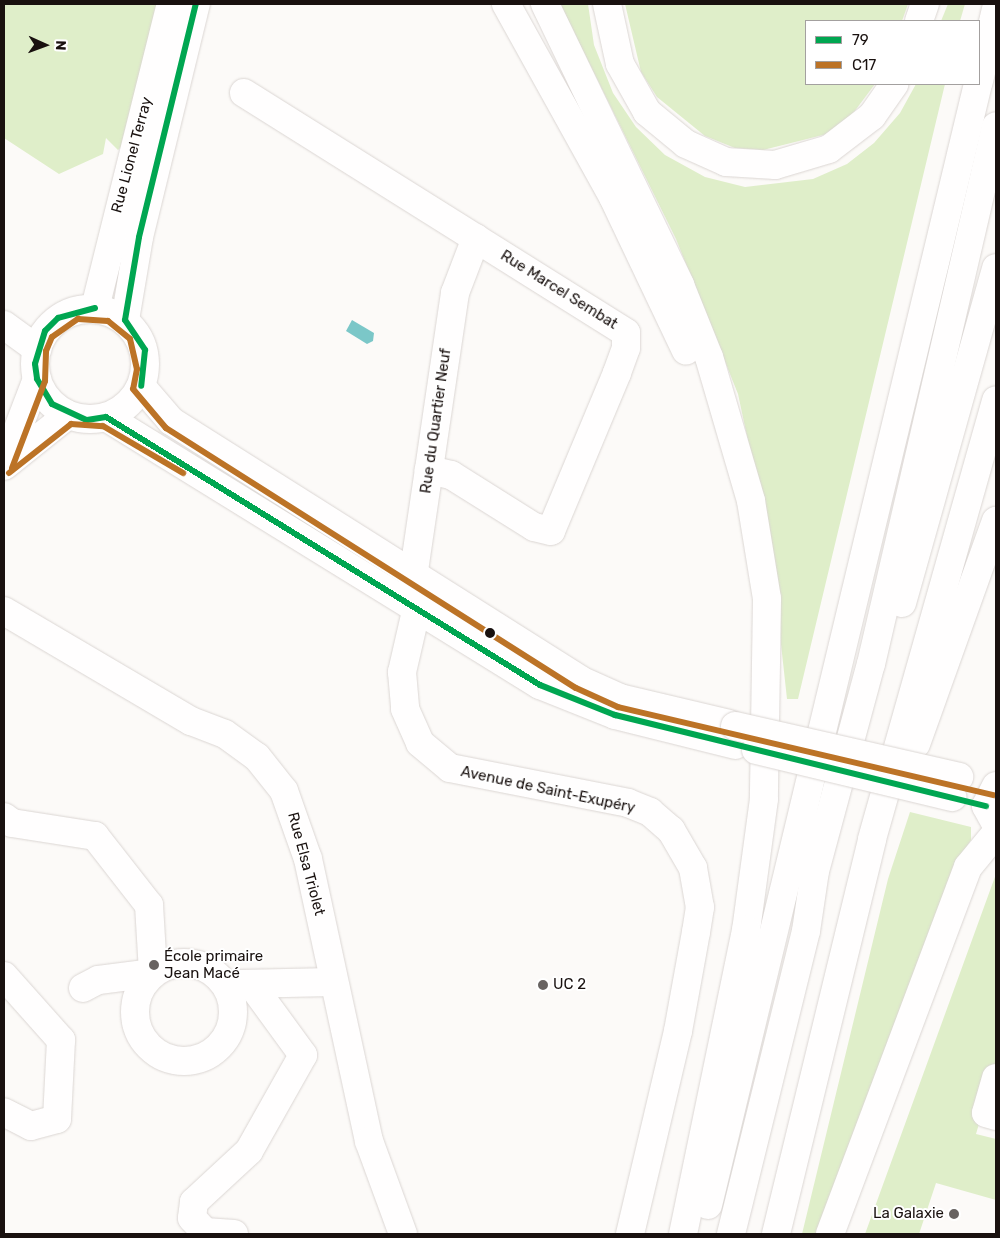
<!DOCTYPE html>
<html>
<head>
<meta charset="utf-8">
<style>
  body { margin:0 }
  #map { position:relative; width:1000px; height:1238px; overflow:hidden; background:#fcfaf8; font-family:Rubik,sans-serif }
  div>[style] { position:absolute }
  .green>* { inset:0; background:#dfeec9 }
  .water>* { inset:0; background:#7bc7c8 }
  .roads { filter:drop-shadow(0 0 1px #dbd6d3) drop-shadow(0 0 1px #dbd6d3) }
  .minor>* { height:28px; margin:-14px; padding:0 14px; transform-origin:14px; border-radius:14px; background:#fffefe }
  .minor>.ring { margin:-14px; padding:0; box-sizing:content-box; background:none; border:28px solid #fffefe; border-radius:50% }
  .major>* { height:28px; margin:-14px; padding:0 14px; transform-origin:14px; border-radius:14px; background:#fffefe }
  .major>.ring { margin:-14px; padding:0; box-sizing:content-box; background:none; border:28px solid #fffefe; border-radius:50% }
  .highway>* { height:28px; margin:-14px; padding:0 14px; transform-origin:14px; border-radius:14px; background:#fffefe }
  .bridges { filter:drop-shadow(0 0 1px #dbd6d3) drop-shadow(0 0 1px #dbd6d3) }
  .minor-bridge>* { height:28px; margin:-14px; padding:0 14px; transform-origin:14px; border-radius:14px; background:#fffefe }
  .bus-1>* { height:6px; margin:-3px; padding:0 3px; transform-origin:3px; border-radius:3px; background:#00a651 }
  .bus-2>* { height:6px; margin:-3px; padding:0 3px; transform-origin:3px; border-radius:3px; background:#bc7326 }
  .dots>* { width:14px; height:14px; translate:-50% -50%; box-sizing:border-box; border:2px solid #fff; border-radius:50% }
  span { translate:-50% -50%; white-space:nowrap; text-align:center; line-height:1.15; -webkit-text-stroke:4px #fff; paint-order:stroke }
  .street-label { font-size:15px; color:#19110f }
  .poi-label { font-size:15px; color:#19110f }
  .left { translate:0 -50%; text-align:left }
  .right { translate:-100% -50%; text-align:right }
  .frame { position:absolute; inset:0; border:5px solid #19110f; pointer-events:none }
  .legend { position:absolute; left:805px; top:20px; width:175px; height:65px; box-sizing:border-box; background:#fff; border:1px solid #a3a09f; margin:0; padding:6px 9px; list-style:none; font-size:15px; color:#19110f }
  .legend li { display:flex; align-items:center; gap:10px; height:25px }
  .legend b { width:25px; border:1px solid #a3a09f }
  .north { position:absolute; left:20px; top:20px; width:50px; height:50px; -webkit-text-stroke:4px #fff; paint-order:stroke; rotate:92deg; font-size:14px; font-weight:700; line-height:20px; text-align:center; color:#19110f }
  .north::after { content:''; display:block; margin:auto; width:18px; height:22px; background:#19110f; clip-path:polygon(50% 0,100% 100%,50% 72%,0 100%) }
</style>
</head>
<body>
<div id="map">
  <div class="green">
    <div style="clip-path:polygon(4px 4px,163px 4px,129px 140px,118px 150px,106px 138px,103px 154px,59px 174px,4px 138px)"></div>
    <div style="clip-path:polygon(560px 4px,588px 4px,594px 45px,613px 93px,636px 127px,665px 155px,705px 177px,745px 187px,813px 179px,847px 164px,874px 143px,900px 113px,916px 84px,945px 84px,798px 699px,787px 699px,770px 544px,738px 394px,676px 239px)"></div>
    <div style="clip-path:polygon(625px 4px,908px 4px,902px 21px,806px 21px,806px 84px,875px 84px,851px 116px,827px 134px,763px 150px,735px 148px,705px 136px,657px 97px,641px 72px)"></div>
    <div style="clip-path:polygon(948px 4px,965px 4px,960px 21px,941px 21px)"></div>
    <div style="clip-path:polygon(910px 812px,971px 827px,971px 840px,955px 865px,816px 1234px,802px 1234px,888px 879px)"></div>
    <div style="clip-path:polygon(996px 874px,996px 1066px,976px 1134px,996px 1139px,996px 1200px,936px 1183px,919px 1234px,865px 1234px)"></div>
  </div>
  <div class="water">
    <div style="clip-path:polygon(352px 320px,374px 333px,373px 341px,367px 344px,346px 331px)"></div>
  </div>
  <div class="roads">
    <div class="minor">
      <div style="left:244px;top:93px;width:451px;rotate:32.1deg"></div>
      <div style="left:626px;top:333px;width:15px;rotate:90deg"></div>
      <div style="left:626px;top:348px;width:27px;rotate:110deg"></div>
      <div style="left:617px;top:373px;width:171px;rotate:112.7deg"></div>
      <div style="left:551px;top:531px;width:17px;rotate:-167deg"></div>
      <div style="left:534px;top:527px;width:98px;rotate:-147.9deg"></div>
      <div style="left:451px;top:475px;width:23px;rotate:-167deg"></div>
      <div style="left:476px;top:238px;width:59px;rotate:110.9deg"></div>
      <div style="left:455px;top:293px;width:287px;rotate:98.4deg"></div>
      <div style="left:413px;top:577px;width:30px;rotate:82deg"></div>
      <div style="left:417px;top:607px;width:67px;rotate:103deg"></div>
      <div style="left:402px;top:672px;width:37px;rotate:85deg"></div>
      <div style="left:405px;top:709px;width:37px;rotate:66deg"></div>
      <div style="left:420px;top:743px;width:39px;rotate:40deg"></div>
      <div style="left:450px;top:768px;width:181px;rotate:11.1deg"></div>
      <div style="left:628px;top:803px;width:24px;rotate:22deg"></div>
      <div style="left:650px;top:812px;width:28px;rotate:41deg"></div>
      <div style="left:671px;top:830px;width:44px;rotate:59.9deg"></div>
      <div style="left:693px;top:868px;width:40px;rotate:80deg"></div>
      <div style="left:700px;top:907px;width:25px;rotate:99deg"></div>
      <div style="left:696px;top:932px;width:101px;rotate:100.3deg"></div>
      <div style="left:678px;top:1031px;width:209px;rotate:103.3deg"></div>
      <div style="left:4px;top:325px;width:41px;rotate:36deg"></div>
      <div style="left:141px;top:386px;width:46px;rotate:49.4deg"></div>
      <div style="left:171px;top:421px;width:484px;rotate:32.3deg"></div>
      <div style="left:580px;top:680px;width:44px;rotate:24.2deg"></div>
      <div style="left:620px;top:698px;width:112px;rotate:13.4deg"></div>
      <div style="left:106px;top:417px;width:510px;rotate:31.7deg"></div>
      <div style="left:540px;top:685px;width:81px;rotate:21.8deg"></div>
      <div style="left:615px;top:715px;width:124px;rotate:14deg"></div>
      <div style="left:4px;top:611px;width:217px;rotate:30.5deg"></div>
      <div style="left:191px;top:721px;width:36px;rotate:21deg"></div>
      <div style="left:225px;top:734px;width:39px;rotate:36deg"></div>
      <div style="left:257px;top:757px;width:43px;rotate:51.5deg"></div>
      <div style="left:284px;top:791px;width:72px;rotate:70.6deg"></div>
      <div style="left:308px;top:859px;width:289px;rotate:77.8deg"></div>
      <div style="left:369px;top:1141px;width:99px;rotate:69.9deg"></div>
      <div style="left:996px;top:786px;width:22px;rotate:117deg"></div>
      <div style="left:986px;top:806px;width:21px;rotate:61deg"></div>
      <div style="left:4px;top:817px;width:10px;rotate:37deg"></div>
      <div style="left:12px;top:823px;width:84px;rotate:8.9deg"></div>
      <div style="left:95px;top:836px;width:88px;rotate:52deg"></div>
      <div style="left:149px;top:905px;width:68px;rotate:86.6deg"></div>
      <div style="left:153px;top:973px;width:55px;rotate:172.7deg"></div>
      <div style="left:98px;top:980px;width:17px;rotate:152deg"></div>
      <div class="ring" style="left:135px;top:963px;width:70px;height:70px"></div>
      <div style="left:4px;top:976px;width:86px;rotate:48.3deg"></div>
      <div style="left:61px;top:1040px;width:79px;rotate:92.9deg"></div>
      <div style="left:57px;top:1119px;width:27px;rotate:165deg"></div>
      <div style="left:31px;top:1126px;width:30px;rotate:-153deg"></div>
      <div style="left:238px;top:984px;width:96px;rotate:-1.2deg"></div>
      <div style="left:996px;top:1078px;width:36px;rotate:106deg"></div>
      <div style="left:986px;top:1113px;width:10px;rotate:17deg"></div>
      <div style="left:234px;top:1234px;width:29px;rotate:-176deg"></div>
      <div style="left:205px;top:1232px;width:19px;rotate:-133deg"></div>
      <div style="left:192px;top:1218px;width:16px;rotate:-83deg"></div>
      <div style="left:194px;top:1202px;width:75px;rotate:-42.8deg"></div>
      <div style="left:249px;top:1151px;width:110px;rotate:-60.6deg"></div>
      <div style="left:303px;top:1055px;width:87px;rotate:-126.1deg"></div>
    </div>
    <div class="major">
      <div style="left:95px;top:308px;width:313px;rotate:-76deg"></div>
      <div class="ring" style="left:35px;top:309px;width:82px;height:82px"></div>
      <div style="left:125px;top:320px;width:84px;rotate:-80.4deg"></div>
      <div style="left:139px;top:237px;width:240px;rotate:-76.3deg"></div>
      <div style="left:4px;top:465px;width:92px;rotate:-69deg"></div>
      <div style="left:4px;top:466px;width:82px;rotate:-38.6deg"></div>
    </div>
    <div class="highway">
      <div style="left:506px;top:4px;width:221px;rotate:61deg"></div>
      <div style="left:613px;top:197px;width:170px;rotate:64.6deg"></div>
      <div style="left:545px;top:4px;width:312px;rotate:64.3deg"></div>
      <div style="left:680px;top:285px;width:78px;rotate:68.1deg"></div>
      <div style="left:709px;top:357px;width:150px;rotate:73.7deg"></div>
      <div style="left:751px;top:501px;width:99px;rotate:80.7deg"></div>
      <div style="left:767px;top:599px;width:200px;rotate:90.9deg"></div>
      <div style="left:764px;top:799px;width:132px;rotate:97.8deg"></div>
      <div style="left:746px;top:930px;width:310px;rotate:101.7deg"></div>
      <div style="left:607px;top:4px;width:61px;rotate:77.8deg"></div>
      <div style="left:620px;top:64px;width:55px;rotate:60.6deg"></div>
      <div style="left:647px;top:112px;width:50px;rotate:39.4deg"></div>
      <div style="left:686px;top:144px;width:44px;rotate:24.2deg"></div>
      <div style="left:726px;top:162px;width:49px;rotate:3.5deg"></div>
      <div style="left:775px;top:165px;width:56px;rotate:-16.5deg"></div>
      <div style="left:829px;top:149px;width:54px;rotate:-37.5deg"></div>
      <div style="left:872px;top:116px;width:39px;rotate:-55deg"></div>
      <div style="left:919px;top:21px;width:18px;rotate:-71deg"></div>
      <div style="left:979px;top:81px;width:74px;rotate:-76.7deg"></div>
      <div style="left:902px;top:603px;width:348px;rotate:-74.3deg"></div>
      <div style="left:916px;top:744px;width:237px;rotate:-70.3deg"></div>
      <div style="left:708px;top:1205px;width:1153px;rotate:-76.46deg"></div>
      <div style="left:731px;top:1234px;width:312px;rotate:-76.1deg"></div>
      <div style="left:806px;top:931px;width:61px;rotate:-81.5deg"></div>
      <div style="left:815px;top:871px;width:214px;rotate:-74.9deg"></div>
      <div style="left:871px;top:664px;width:552px;rotate:-76.92deg"></div>
      <div style="left:776px;top:1234px;width:406px;rotate:-76.3deg"></div>
      <div style="left:872px;top:839px;width:456px;rotate:-74.2deg"></div>
      <div style="left:830px;top:1234px;width:392px;rotate:-69.4deg"></div>
      <div style="left:968px;top:867px;width:44px;rotate:-50.5deg"></div>
    </div>
  </div>
  <div class="bridges">
    <div class="minor-bridge">
      <div style="left:735px;top:726px;width:230px;rotate:12.8deg"></div>
      <div style="left:756px;top:750px;width:202px;rotate:13.5deg"></div>
    </div>
  </div>
  <div class="bus-1">
    <div style="left:95px;top:308px;width:38px;rotate:165deg"></div>
    <div style="left:58px;top:318px;width:18px;rotate:135deg"></div>
    <div style="left:45px;top:331px;width:34px;rotate:107deg"></div>
    <div style="left:35px;top:364px;width:15px;rotate:82deg"></div>
    <div style="left:37px;top:379px;width:29px;rotate:59deg"></div>
    <div style="left:52px;top:404px;width:38px;rotate:25deg"></div>
    <div style="left:87px;top:420px;width:19px;rotate:-9deg"></div>
    <div style="left:125px;top:320px;width:84px;rotate:-80.4deg"></div>
    <div style="left:139px;top:237px;width:240px;rotate:-76.3deg"></div>
    <div style="left:125px;top:320px;width:36px;rotate:56deg"></div>
    <div style="left:145px;top:350px;width:36px;rotate:96deg"></div>
    <div style="left:106px;top:417px;width:510px;rotate:31.7deg"></div>
    <div style="left:540px;top:685px;width:81px;rotate:21.8deg"></div>
    <div style="left:615px;top:715px;width:382px;rotate:13.8deg"></div>
  </div>
  <div class="bus-2">
    <div style="left:12px;top:468px;width:93px;rotate:-69.2deg"></div>
    <div style="left:45px;top:381px;width:30px;rotate:-88deg"></div>
    <div style="left:46px;top:351px;width:15px;rotate:-67deg"></div>
    <div style="left:52px;top:337px;width:32px;rotate:-35deg"></div>
    <div style="left:78px;top:319px;width:30px;rotate:4deg"></div>
    <div style="left:108px;top:321px;width:28px;rotate:39deg"></div>
    <div style="left:130px;top:339px;width:31px;rotate:77deg"></div>
    <div style="left:137px;top:369px;width:20px;rotate:101deg"></div>
    <div style="left:133px;top:389px;width:51px;rotate:49.8deg"></div>
    <div style="left:166px;top:428px;width:485px;rotate:32.4deg"></div>
    <div style="left:576px;top:688px;width:46px;rotate:24.3deg"></div>
    <div style="left:618px;top:707px;width:386px;rotate:13.2deg"></div>
    <div style="left:9px;top:473px;width:79px;rotate:-38.3deg"></div>
    <div style="left:71px;top:424px;width:32px;rotate:4deg"></div>
    <div style="left:103px;top:426px;width:93px;rotate:30.4deg"></div>
  </div>
  <div class="dots">
    <div style="left:490px;top:633px;background:#19110f"></div>
    <div style="left:154px;top:965px;background:#686361"></div>
    <div style="left:543px;top:985px;background:#686361"></div>
    <div style="left:954px;top:1214px;background:#686361"></div>
  </div>
  <div class="street-label">
    <span style="left:132px;top:155px;rotate:-75deg">Rue Lionel Terray</span>
    <span style="left:559px;top:290px;rotate:32deg">Rue Marcel Sembat</span>
    <span style="left:436px;top:421px;rotate:-82deg">Rue du Quartier Neuf</span>
    <span style="left:548px;top:790px;rotate:12deg">Avenue de Saint-Exupéry</span>
    <span style="left:306px;top:864px;rotate:75deg">Rue Elsa Triolet</span>
  </div>
  <div class="poi-label">
    <span class="left" style="left:164px;top:965px">École primaire<br>Jean Macé</span>
    <span class="left" style="left:553px;top:985px">UC 2</span>
    <span class="right" style="left:944px;top:1214px">La Galaxie</span>
  </div>
  <div class="frame"></div>
  <ul class="legend">
  <li><b style="height:6px;background:#00a651"></b>79</li>
  <li><b style="height:6px;background:#bc7326"></b>C17</li>
  </ul>
  <div class="north">N</div>
</div>
</body>
</html>
